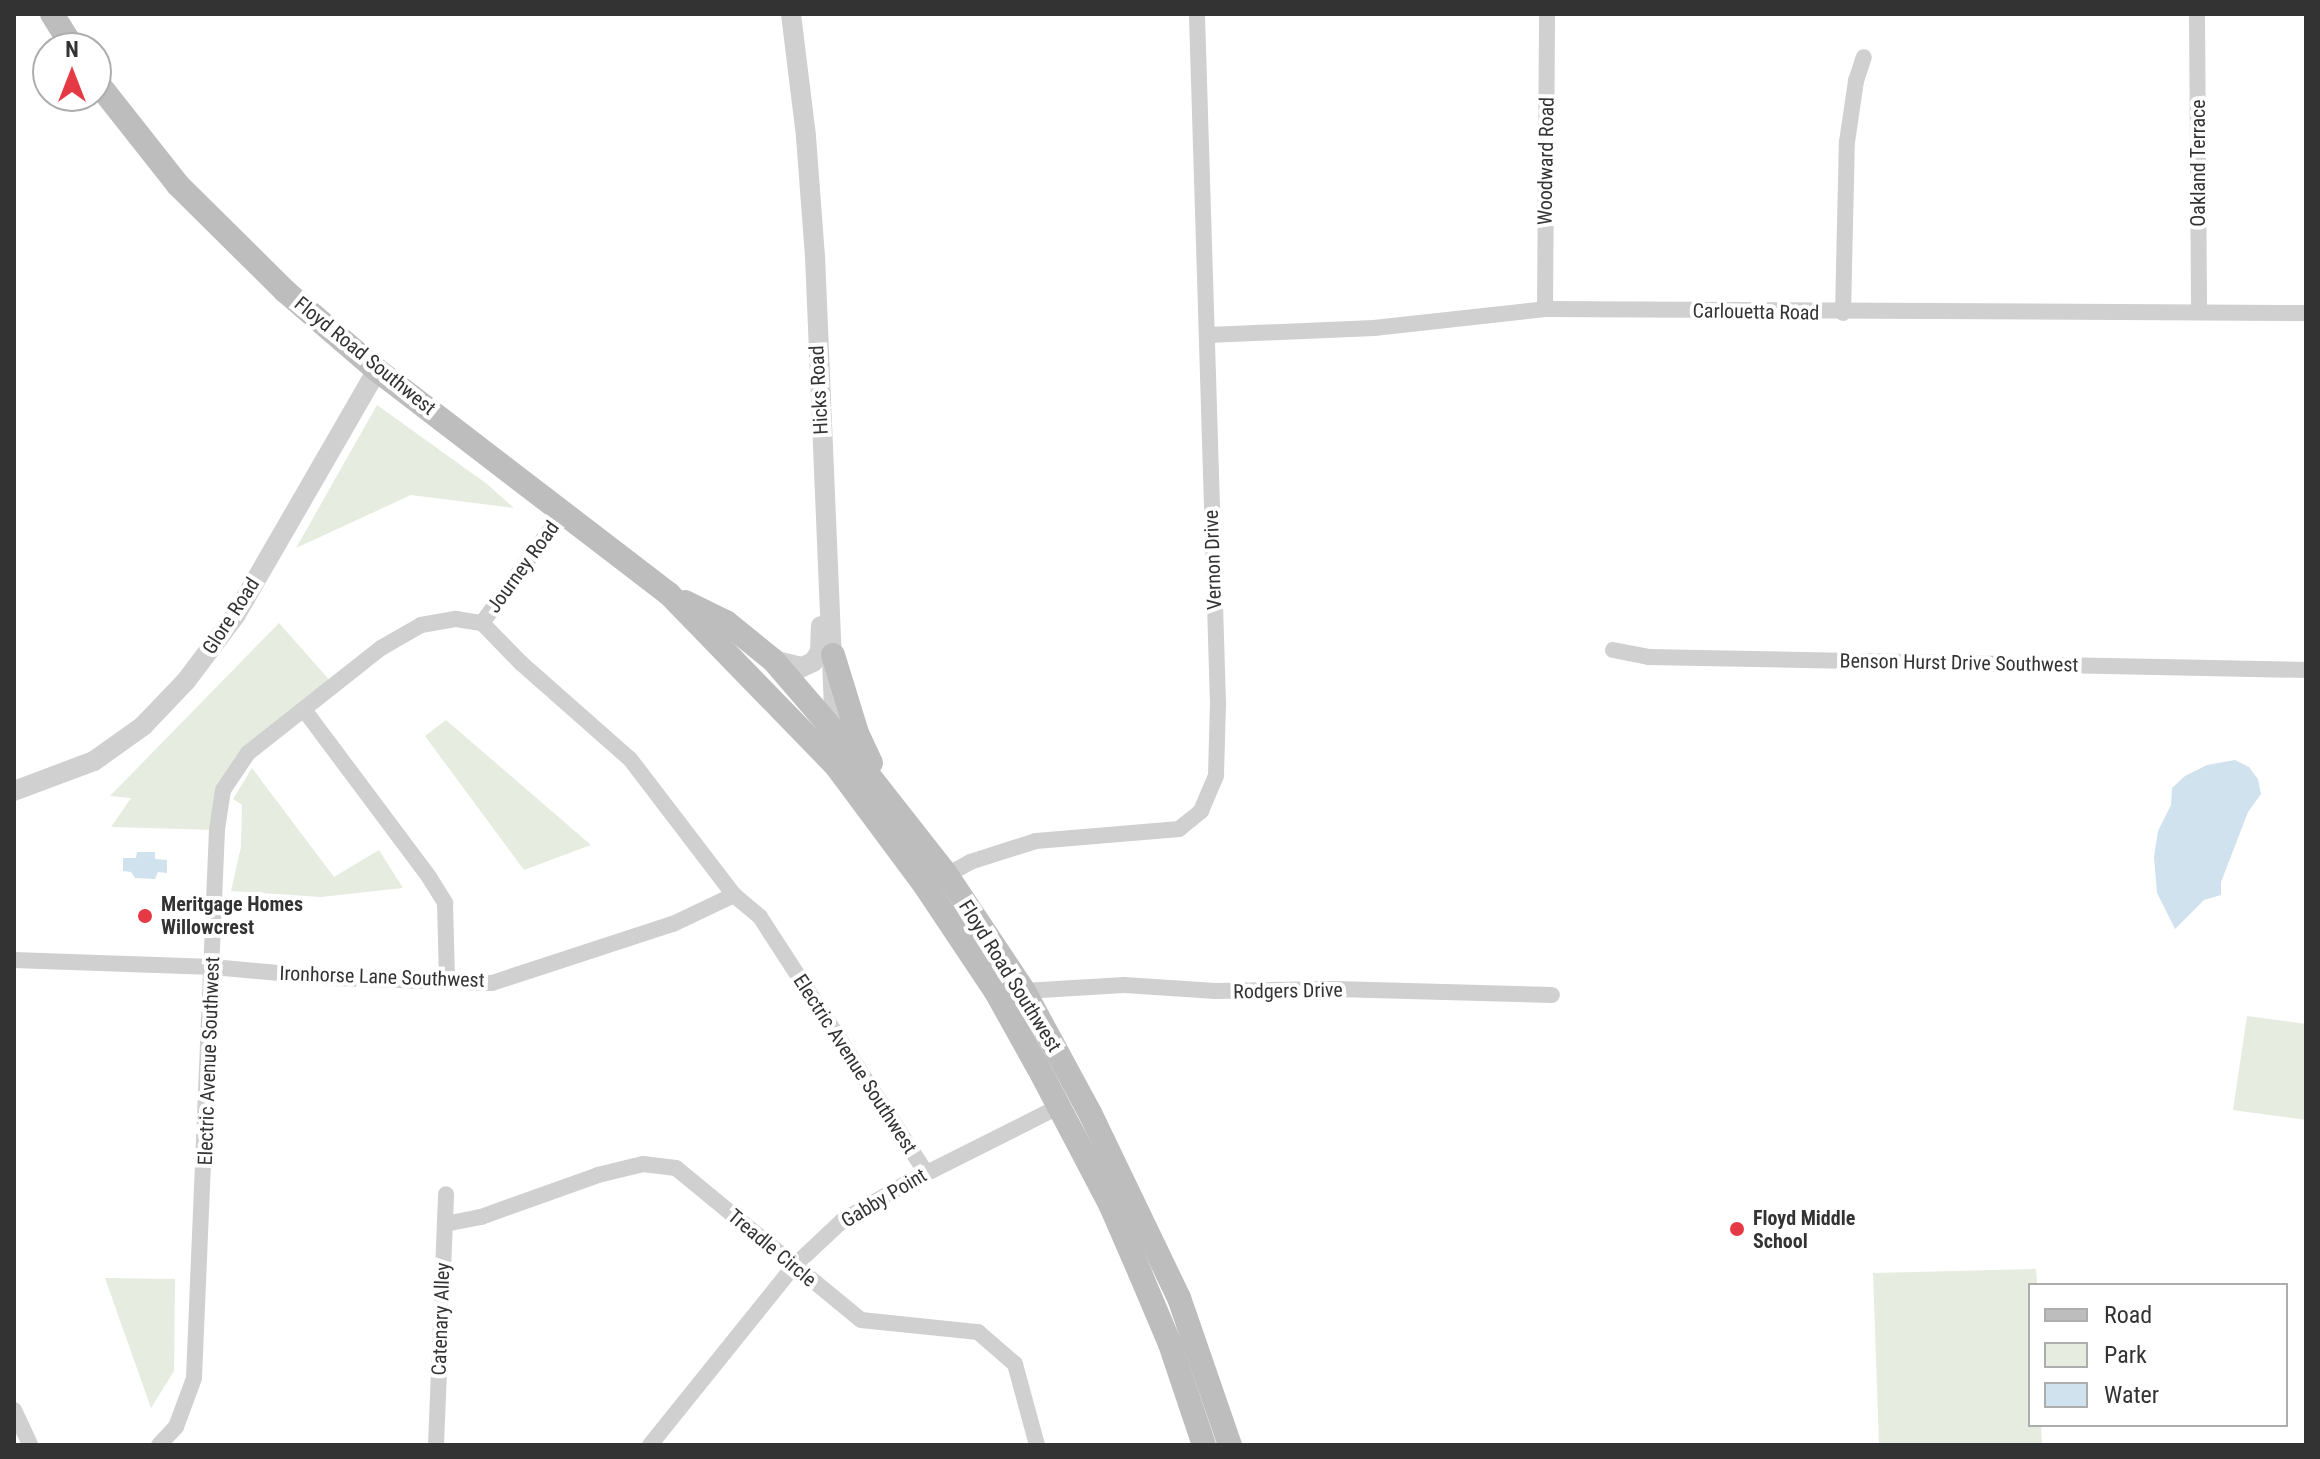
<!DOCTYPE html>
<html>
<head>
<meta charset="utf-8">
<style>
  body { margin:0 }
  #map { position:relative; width:2320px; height:1459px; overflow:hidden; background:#fff; font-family:"Roboto Condensed",sans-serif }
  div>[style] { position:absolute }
  .green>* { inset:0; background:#e6ecdf }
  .water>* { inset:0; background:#cfe2ee }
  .minor>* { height:16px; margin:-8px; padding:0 8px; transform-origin:8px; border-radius:8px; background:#d0d0d0 }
  .tertiary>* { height:20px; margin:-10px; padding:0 10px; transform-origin:10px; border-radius:10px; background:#d0d0d0 }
  .secondary>* { height:24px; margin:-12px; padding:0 12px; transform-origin:12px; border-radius:12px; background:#bdbdbd }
  .dots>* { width:22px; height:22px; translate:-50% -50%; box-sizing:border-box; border:4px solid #fff; border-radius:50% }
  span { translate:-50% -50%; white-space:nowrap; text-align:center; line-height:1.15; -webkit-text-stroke:8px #fff; paint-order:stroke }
  .street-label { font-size:20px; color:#333 }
  .poi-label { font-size:20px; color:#333; font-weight:700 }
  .left { translate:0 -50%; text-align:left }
  .frame { position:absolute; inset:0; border:16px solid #333; pointer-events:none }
  .legend { position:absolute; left:2028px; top:1283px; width:260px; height:144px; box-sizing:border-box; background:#fff; border:2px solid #adadad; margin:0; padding:10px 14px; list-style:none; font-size:24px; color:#333 }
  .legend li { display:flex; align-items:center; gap:16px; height:40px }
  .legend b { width:40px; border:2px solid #adadad }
  .north { position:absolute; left:32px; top:32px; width:80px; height:80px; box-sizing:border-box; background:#fff; border:2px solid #adadad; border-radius:50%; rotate:0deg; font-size:22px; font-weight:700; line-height:32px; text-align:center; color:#333 }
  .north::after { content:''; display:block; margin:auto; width:28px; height:36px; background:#e63946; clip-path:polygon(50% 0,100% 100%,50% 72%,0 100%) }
</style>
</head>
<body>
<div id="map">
  <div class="green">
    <div style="clip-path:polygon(377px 405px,487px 484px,514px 508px,411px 495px,296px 548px)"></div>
    <div style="clip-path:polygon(279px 623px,333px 684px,261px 744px,217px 801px,217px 830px,111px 827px,131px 798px,110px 796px)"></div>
    <div style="clip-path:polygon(446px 720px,591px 845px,524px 870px,425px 736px)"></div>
    <div style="clip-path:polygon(252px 768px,334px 877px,379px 850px,403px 888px,321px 897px,231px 891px,241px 847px,242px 805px,233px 799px)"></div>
    <div style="clip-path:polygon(2247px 1016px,2306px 1024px,2306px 1120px,2233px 1110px)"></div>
    <div style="clip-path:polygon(2036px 1269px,2037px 1285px,2030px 1285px,2030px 1425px,2041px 1425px,2042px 1445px,1879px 1445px,1873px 1273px)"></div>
    <div style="clip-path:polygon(105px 1278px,175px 1279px,174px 1371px,151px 1408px)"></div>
  </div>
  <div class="water">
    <div style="clip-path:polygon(2235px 760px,2249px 767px,2258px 779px,2261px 794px,2248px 812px,2221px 882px,2221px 895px,2204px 900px,2175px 929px,2157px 893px,2154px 857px,2158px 831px,2171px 805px,2172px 788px,2185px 776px,2207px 765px)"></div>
    <div style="clip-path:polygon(137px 852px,155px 852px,155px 859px,167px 860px,167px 873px,158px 872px,155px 879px,135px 878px,131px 872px,123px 871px,123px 858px,136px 858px)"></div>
  </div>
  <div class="minor">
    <div style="left:2197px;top:14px;width:298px;rotate:89.6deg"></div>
    <div style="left:1545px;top:309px;width:295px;rotate:-89.6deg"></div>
    <div style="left:1843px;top:313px;width:171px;rotate:-88.7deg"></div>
    <div style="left:1847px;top:142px;width:62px;rotate:-81.6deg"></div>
    <div style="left:1856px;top:81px;width:25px;rotate:-72deg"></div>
    <div style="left:1208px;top:335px;width:166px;rotate:-2.4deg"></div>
    <div style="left:1374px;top:328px;width:172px;rotate:-6.3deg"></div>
    <div style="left:1545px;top:309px;width:761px;rotate:0.3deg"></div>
    <div style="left:482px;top:623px;width:139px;rotate:-53.8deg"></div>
    <div style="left:1613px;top:650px;width:36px;rotate:11deg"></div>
    <div style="left:1648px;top:657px;width:658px;rotate:1.13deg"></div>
    <div style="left:305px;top:711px;width:207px;rotate:53.2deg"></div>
    <div style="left:429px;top:877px;width:31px;rotate:58deg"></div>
    <div style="left:445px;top:903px;width:78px;rotate:88.5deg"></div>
    <div style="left:938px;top:880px;width:37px;rotate:-29deg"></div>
    <div style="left:970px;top:862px;width:69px;rotate:-17.7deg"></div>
    <div style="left:1036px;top:841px;width:144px;rotate:-4.8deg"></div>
    <div style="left:1179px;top:829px;width:28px;rotate:-39deg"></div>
    <div style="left:1201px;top:811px;width:39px;rotate:-67deg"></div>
    <div style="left:1216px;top:775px;width:72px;rotate:-88.4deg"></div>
    <div style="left:1218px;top:703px;width:689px;rotate:-91.75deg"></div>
    <div style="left:14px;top:960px;width:199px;rotate:2deg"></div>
    <div style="left:213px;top:967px;width:121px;rotate:5.2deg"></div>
    <div style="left:333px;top:978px;width:159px;rotate:1.8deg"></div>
    <div style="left:492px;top:983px;width:190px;rotate:-18.1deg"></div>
    <div style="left:673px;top:924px;width:68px;rotate:-25.4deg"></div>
    <div style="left:1024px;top:991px;width:100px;rotate:-3.4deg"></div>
    <div style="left:1124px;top:985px;width:92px;rotate:3.7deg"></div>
    <div style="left:1216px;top:991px;width:120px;rotate:-1deg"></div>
    <div style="left:1336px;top:989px;width:216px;rotate:1.6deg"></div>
    <div style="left:445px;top:1224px;width:37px;rotate:-11deg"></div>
    <div style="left:481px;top:1217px;width:124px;rotate:-19.7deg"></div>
    <div style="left:598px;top:1175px;width:46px;rotate:-13.7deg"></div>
    <div style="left:643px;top:1164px;width:33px;rotate:7deg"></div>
    <div style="left:676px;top:1168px;width:239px;rotate:39.4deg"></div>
    <div style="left:861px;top:1320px;width:118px;rotate:5.9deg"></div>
    <div style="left:978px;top:1332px;width:49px;rotate:40.9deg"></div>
    <div style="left:1015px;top:1364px;width:84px;rotate:74.8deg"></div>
    <div style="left:14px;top:1410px;width:38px;rotate:65deg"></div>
    <div style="left:159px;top:1445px;width:25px;rotate:-47deg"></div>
    <div style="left:176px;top:1427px;width:52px;rotate:-69.8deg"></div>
    <div style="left:194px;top:1378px;width:548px;rotate:-87.6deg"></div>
    <div style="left:217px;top:830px;width:40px;rotate:-81.5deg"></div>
    <div style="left:223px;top:790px;width:45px;rotate:-56deg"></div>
    <div style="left:248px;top:753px;width:169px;rotate:-38.3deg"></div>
    <div style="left:381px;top:648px;width:46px;rotate:-29.9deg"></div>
    <div style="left:421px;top:625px;width:36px;rotate:-10deg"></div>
    <div style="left:456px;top:619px;width:26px;rotate:9deg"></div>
    <div style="left:482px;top:623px;width:56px;rotate:45.7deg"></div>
    <div style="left:521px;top:663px;width:145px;rotate:41.4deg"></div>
    <div style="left:630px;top:759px;width:171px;rotate:52.6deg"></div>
    <div style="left:734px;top:895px;width:34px;rotate:40deg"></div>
    <div style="left:760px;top:917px;width:305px;rotate:57deg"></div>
    <div style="left:436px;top:1445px;width:251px;rotate:-87.7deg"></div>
    <div style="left:650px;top:1445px;width:230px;rotate:-51.2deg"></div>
    <div style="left:794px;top:1266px;width:66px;rotate:-43.2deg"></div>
    <div style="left:842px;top:1221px;width:75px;rotate:-30.3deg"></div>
    <div style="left:907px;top:1183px;width:171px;rotate:-26.7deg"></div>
  </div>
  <div class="tertiary">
    <div style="left:791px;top:14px;width:124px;rotate:83deg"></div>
    <div style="left:806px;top:137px;width:119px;rotate:85.7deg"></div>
    <div style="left:815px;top:256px;width:479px;rotate:87.6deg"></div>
    <div style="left:773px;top:660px;width:30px;rotate:14deg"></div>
    <div style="left:802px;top:667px;width:12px;rotate:-24deg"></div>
    <div style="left:813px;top:662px;width:12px;rotate:-55deg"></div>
    <div style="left:820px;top:652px;width:26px;rotate:-88deg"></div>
    <div style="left:14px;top:791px;width:85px;rotate:-20.6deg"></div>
    <div style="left:94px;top:761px;width:60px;rotate:-35.5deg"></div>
    <div style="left:143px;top:726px;width:62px;rotate:-46.3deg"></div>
    <div style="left:186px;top:681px;width:81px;rotate:-53deg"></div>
    <div style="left:235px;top:616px;width:284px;rotate:-60deg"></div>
  </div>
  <div class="secondary">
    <div style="left:52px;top:14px;width:40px;rotate:58deg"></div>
    <div style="left:96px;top:81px;width:132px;rotate:51.7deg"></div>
    <div style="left:178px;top:185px;width:151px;rotate:44.7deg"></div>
    <div style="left:285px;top:291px;width:121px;rotate:40.7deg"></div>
    <div style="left:377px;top:370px;width:368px;rotate:37.5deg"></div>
    <div style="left:669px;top:594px;width:241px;rotate:45.8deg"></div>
    <div style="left:837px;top:767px;width:149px;rotate:53.4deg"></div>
    <div style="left:926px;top:887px;width:126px;rotate:56.3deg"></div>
    <div style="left:996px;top:992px;width:86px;rotate:60.8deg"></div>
    <div style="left:1038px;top:1067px;width:155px;rotate:62.3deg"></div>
    <div style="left:1110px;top:1204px;width:75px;rotate:66.5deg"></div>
    <div style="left:1140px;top:1273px;width:77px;rotate:67.1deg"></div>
    <div style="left:1170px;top:1344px;width:107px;rotate:71.4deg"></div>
    <div style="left:685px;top:602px;width:46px;rotate:26deg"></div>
    <div style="left:726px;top:622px;width:60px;rotate:39deg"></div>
    <div style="left:773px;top:660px;width:94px;rotate:49.3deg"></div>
    <div style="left:834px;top:731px;width:182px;rotate:51.9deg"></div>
    <div style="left:946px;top:874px;width:141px;rotate:56.3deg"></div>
    <div style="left:1024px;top:991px;width:139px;rotate:61.6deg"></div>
    <div style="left:1090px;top:1113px;width:205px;rotate:64.3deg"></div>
    <div style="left:1179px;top:1298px;width:156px;rotate:70.9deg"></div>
    <div style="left:833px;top:655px;width:82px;rotate:72.9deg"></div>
    <div style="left:857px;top:733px;width:33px;rotate:65deg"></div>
  </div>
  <div class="dots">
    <div style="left:145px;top:916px;background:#e63946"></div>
    <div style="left:1737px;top:1229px;background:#e63946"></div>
  </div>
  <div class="street-label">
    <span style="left:1546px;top:161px;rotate:-89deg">Woodward Road</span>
    <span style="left:2198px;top:163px;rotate:-90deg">Oakland Terrace</span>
    <span style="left:1756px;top:312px;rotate:1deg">Carlouetta Road</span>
    <span style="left:365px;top:356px;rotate:39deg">Floyd Road Southwest</span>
    <span style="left:819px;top:390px;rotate:-93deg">Hicks Road</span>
    <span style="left:1213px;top:560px;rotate:-92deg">Vernon Drive</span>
    <span style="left:523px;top:567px;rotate:-54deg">Journey Road</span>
    <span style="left:231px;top:616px;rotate:-57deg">Glore Road</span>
    <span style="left:1959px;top:663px;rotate:1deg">Benson Hurst Drive Southwest</span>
    <span style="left:1010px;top:976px;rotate:58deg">Floyd Road Southwest</span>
    <span style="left:382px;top:977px;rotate:2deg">Ironhorse Lane Southwest</span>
    <span style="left:1288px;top:991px;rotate:-1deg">Rodgers Drive</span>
    <span style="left:209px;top:1061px;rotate:-88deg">Electric Avenue Southwest</span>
    <span style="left:855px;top:1064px;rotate:57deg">Electric Avenue Southwest</span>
    <span style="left:884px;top:1198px;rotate:-31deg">Gabby Point</span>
    <span style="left:772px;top:1248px;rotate:40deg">Treadle Circle</span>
    <span style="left:441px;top:1319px;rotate:-88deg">Catenary Alley</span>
  </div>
  <div class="poi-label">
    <span class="left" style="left:161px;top:916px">Meritgage Homes<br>Willowcrest</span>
    <span class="left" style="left:1753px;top:1230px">Floyd Middle<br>School</span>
  </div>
  <div class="frame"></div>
  <ul class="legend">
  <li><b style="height:10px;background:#bdbdbd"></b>Road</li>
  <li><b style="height:22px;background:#e6ecdf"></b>Park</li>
  <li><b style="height:22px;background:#cfe2ee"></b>Water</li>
  </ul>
  <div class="north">N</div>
</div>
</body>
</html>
